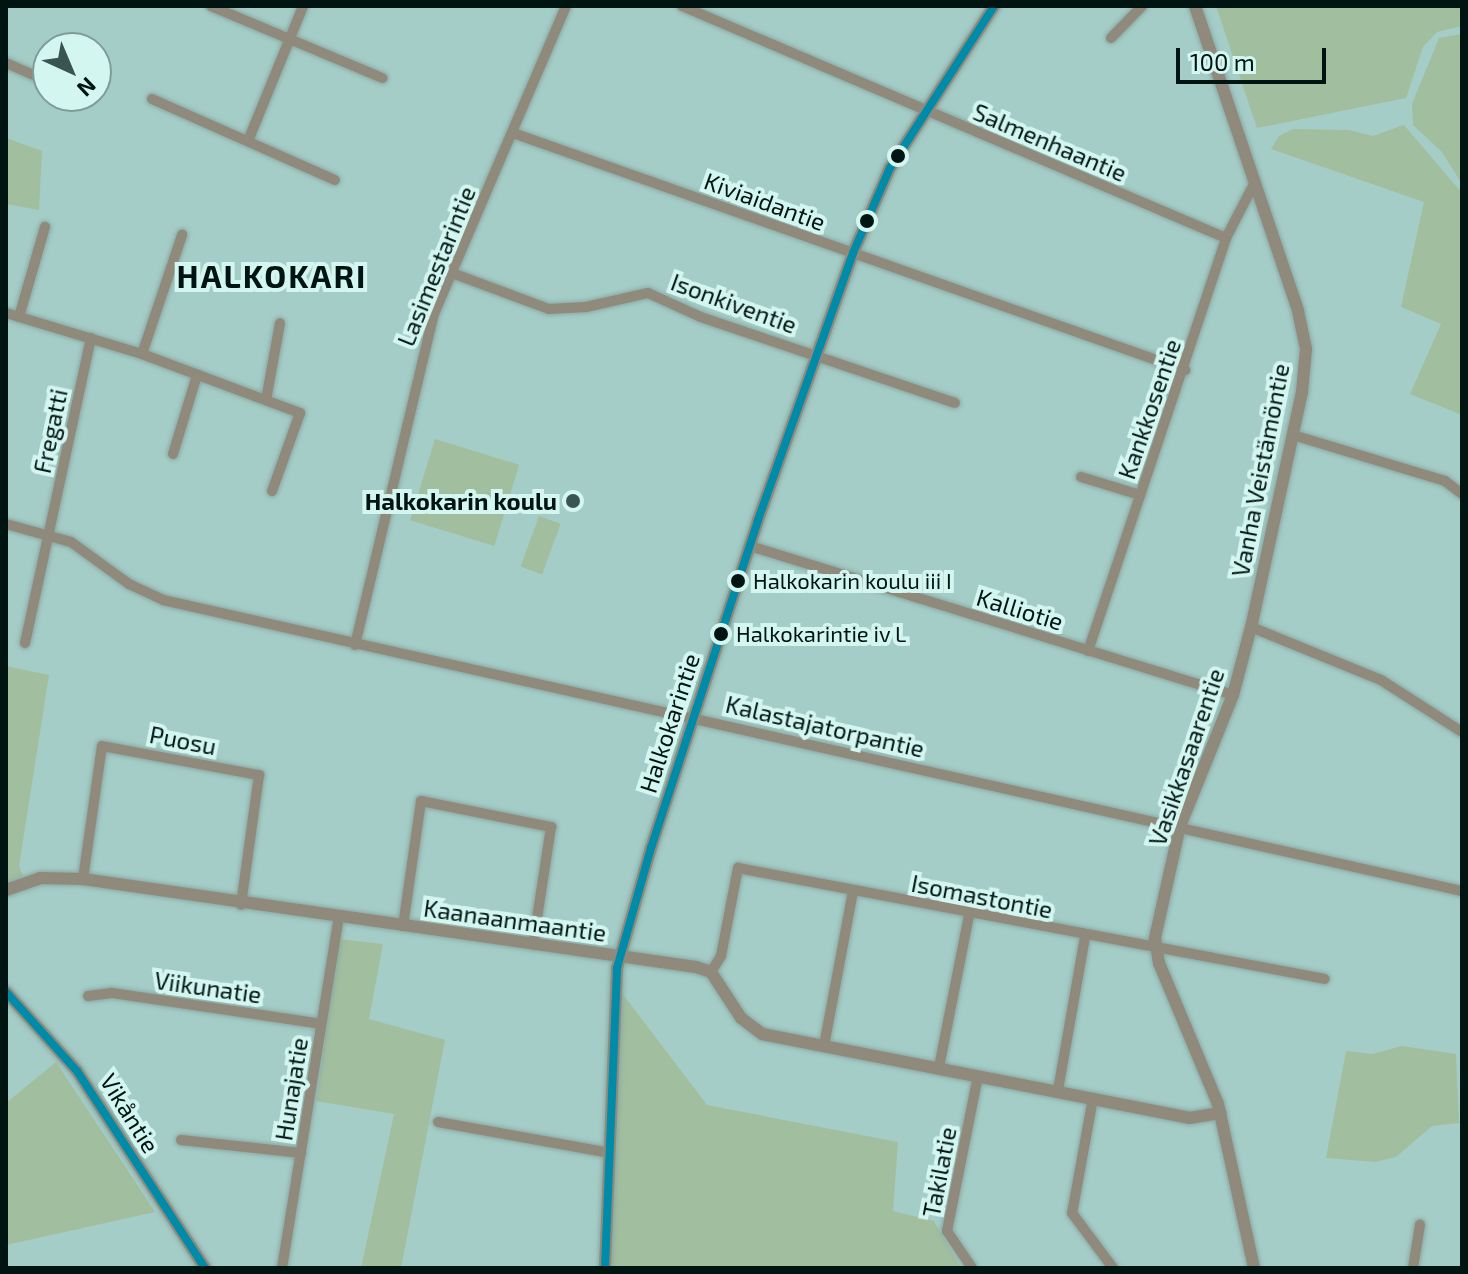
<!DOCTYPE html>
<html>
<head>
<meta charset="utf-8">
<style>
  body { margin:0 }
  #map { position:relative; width:1468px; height:1274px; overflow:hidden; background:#a5cdc7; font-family:"Exo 2",sans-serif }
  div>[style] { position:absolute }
  .green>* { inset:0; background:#a1be9f; transform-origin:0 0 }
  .roads { filter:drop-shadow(0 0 2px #8ba9a4) drop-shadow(0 0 2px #8ba9a4) }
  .minor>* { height:10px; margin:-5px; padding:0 5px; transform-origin:5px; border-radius:5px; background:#908a7c }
  .tertiary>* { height:12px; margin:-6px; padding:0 6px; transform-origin:6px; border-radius:6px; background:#908a7c }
  .bus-1>* { height:8px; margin:-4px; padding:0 4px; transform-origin:4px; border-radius:4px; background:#008ba8 }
  .dots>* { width:22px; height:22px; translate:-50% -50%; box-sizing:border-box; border:4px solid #d4f6f1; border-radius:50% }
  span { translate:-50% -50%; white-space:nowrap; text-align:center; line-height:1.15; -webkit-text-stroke:8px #d4f6f1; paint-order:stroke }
  .bus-label { font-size:22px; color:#001512 }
  .left { translate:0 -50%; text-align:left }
  .street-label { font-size:24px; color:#001512 }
  .poi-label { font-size:24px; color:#001512; font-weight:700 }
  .right { translate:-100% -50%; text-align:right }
  .district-label { font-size:32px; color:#001512; font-weight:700; letter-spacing:2px }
  .frame { position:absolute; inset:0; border:8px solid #001512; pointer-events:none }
  .north { position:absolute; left:32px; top:32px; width:80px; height:80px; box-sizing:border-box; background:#d4f6f1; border:2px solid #7f9c98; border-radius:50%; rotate:136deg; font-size:22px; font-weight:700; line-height:32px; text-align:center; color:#001512 }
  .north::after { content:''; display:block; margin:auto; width:28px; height:36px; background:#3a5551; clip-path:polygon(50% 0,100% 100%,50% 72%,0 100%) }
  .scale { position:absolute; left:1176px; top:48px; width:150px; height:36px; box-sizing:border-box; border:4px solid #001512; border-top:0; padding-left:10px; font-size:24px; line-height:28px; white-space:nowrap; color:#001512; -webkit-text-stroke:6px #d4f6f1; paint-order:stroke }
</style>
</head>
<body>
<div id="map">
  <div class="green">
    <div style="clip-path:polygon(1216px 6px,1462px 6px,1462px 26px,1437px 32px,1423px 47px,1406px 98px,1257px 128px)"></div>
    <div style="clip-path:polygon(1462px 34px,1462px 184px,1442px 152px,1413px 125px,1412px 104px,1439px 38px)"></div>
    <div style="clip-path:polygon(1404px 125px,1462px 193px,1462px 415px,1410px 394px,1441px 324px,1401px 307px,1424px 202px,1271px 149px,1279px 136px,1293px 129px,1349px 130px,1373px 136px)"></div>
    <div style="clip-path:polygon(6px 138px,42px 151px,39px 210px,6px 204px)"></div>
    <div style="left:435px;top:439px;width:88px;height:85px;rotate:17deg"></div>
    <div style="left:539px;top:516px;width:23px;height:54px;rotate:20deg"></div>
    <div style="clip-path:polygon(6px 666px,49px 675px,19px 866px,23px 876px,6px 883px)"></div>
    <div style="clip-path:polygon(339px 939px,383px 944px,369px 1019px,445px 1040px,401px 1268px,361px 1268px,394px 1114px,316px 1101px)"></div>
    <div style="clip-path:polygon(622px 993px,707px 1105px,898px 1142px,893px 1211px,934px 1221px,961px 1268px,608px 1268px)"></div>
    <div style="clip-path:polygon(1402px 1046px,1456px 1054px,1459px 1123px,1432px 1126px,1396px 1157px,1375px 1162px,1326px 1158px,1346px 1051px,1372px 1054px)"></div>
    <div style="clip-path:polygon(56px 1062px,155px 1212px,6px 1245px,6px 1103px)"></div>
  </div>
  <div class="roads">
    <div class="minor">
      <div style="left:211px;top:6px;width:186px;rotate:22.8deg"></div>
      <div style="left:682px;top:6px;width:591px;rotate:23.1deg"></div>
      <div style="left:1111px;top:38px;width:45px;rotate:-45.9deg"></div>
      <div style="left:6px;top:63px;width:43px;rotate:23.6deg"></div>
      <div style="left:152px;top:99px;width:200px;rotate:23.9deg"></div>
      <div style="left:513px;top:133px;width:713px;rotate:19.43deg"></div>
      <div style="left:248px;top:141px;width:146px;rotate:-67.8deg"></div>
      <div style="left:452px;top:273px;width:103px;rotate:20.4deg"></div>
      <div style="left:549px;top:309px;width:37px;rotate:-3deg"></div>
      <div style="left:586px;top:307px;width:64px;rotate:-12.7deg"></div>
      <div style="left:648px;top:293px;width:58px;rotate:24.4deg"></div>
      <div style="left:701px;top:317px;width:268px;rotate:18.7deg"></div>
      <div style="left:6px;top:313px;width:142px;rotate:16.8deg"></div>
      <div style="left:142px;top:354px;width:169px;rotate:20.5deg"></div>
      <div style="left:300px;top:413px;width:83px;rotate:109.7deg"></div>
      <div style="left:19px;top:317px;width:94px;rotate:-73.9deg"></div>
      <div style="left:142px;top:354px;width:126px;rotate:-71.4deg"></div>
      <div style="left:266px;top:400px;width:78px;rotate:-79.7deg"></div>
      <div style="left:1293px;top:435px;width:159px;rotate:16.8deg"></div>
      <div style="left:1445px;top:481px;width:21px;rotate:37deg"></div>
      <div style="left:173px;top:454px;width:83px;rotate:-73.1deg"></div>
      <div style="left:1081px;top:477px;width:62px;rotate:17deg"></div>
      <div style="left:6px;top:524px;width:67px;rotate:15.5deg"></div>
      <div style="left:71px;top:542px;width:72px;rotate:35.9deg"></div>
      <div style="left:129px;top:584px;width:38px;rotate:25deg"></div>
      <div style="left:163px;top:600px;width:1331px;rotate:12.63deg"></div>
      <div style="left:750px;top:546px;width:505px;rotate:17.14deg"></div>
      <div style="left:1251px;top:627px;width:140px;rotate:22.2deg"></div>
      <div style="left:1381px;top:680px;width:96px;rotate:32.7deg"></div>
      <div style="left:25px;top:643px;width:312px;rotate:-77.8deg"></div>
      <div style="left:355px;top:645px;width:340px;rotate:-76.6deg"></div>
      <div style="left:434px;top:314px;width:335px;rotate:-66.8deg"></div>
      <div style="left:1088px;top:651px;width:435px;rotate:-71.5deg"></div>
      <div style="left:1226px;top:238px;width:63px;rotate:-62.6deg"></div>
      <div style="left:83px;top:879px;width:134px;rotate:-81.9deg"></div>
      <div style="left:102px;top:746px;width:160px;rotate:10.5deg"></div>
      <div style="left:259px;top:775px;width:131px;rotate:97.9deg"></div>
      <div style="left:403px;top:926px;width:126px;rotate:-81.8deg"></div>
      <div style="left:421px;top:801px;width:133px;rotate:11.3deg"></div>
      <div style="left:551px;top:827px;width:119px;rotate:98.7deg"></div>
      <div style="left:711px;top:972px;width:19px;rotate:-58deg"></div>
      <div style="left:721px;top:956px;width:90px;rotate:-79.1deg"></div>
      <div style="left:738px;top:868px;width:597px;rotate:10.71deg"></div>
      <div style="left:88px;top:996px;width:24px;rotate:-7deg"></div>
      <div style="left:112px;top:993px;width:211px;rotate:8.4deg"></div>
      <div style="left:824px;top:1046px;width:158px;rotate:-79.4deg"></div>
      <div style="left:939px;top:1067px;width:155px;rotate:-78.8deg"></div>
      <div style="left:1058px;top:1090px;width:155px;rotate:-80deg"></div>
      <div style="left:1093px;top:1098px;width:117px;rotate:100.3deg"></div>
      <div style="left:1072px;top:1213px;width:69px;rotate:53.3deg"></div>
      <div style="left:438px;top:1122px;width:175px;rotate:10.2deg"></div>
      <div style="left:181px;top:1140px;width:121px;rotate:6.2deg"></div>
      <div style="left:282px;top:1268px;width:357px;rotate:-80.8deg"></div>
      <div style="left:972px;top:1268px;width:45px;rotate:-124deg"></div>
      <div style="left:947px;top:1231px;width:158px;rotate:-78.7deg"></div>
      <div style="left:1413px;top:1268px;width:44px;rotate:-80.8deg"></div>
    </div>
    <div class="tertiary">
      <div style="left:1195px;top:6px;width:322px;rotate:71.3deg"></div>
      <div style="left:1298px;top:311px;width:39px;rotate:78deg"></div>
      <div style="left:1306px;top:349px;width:43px;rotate:95.3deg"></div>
      <div style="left:1302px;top:392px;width:240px;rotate:102.2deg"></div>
      <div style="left:1251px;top:627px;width:70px;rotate:104.8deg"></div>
      <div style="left:1233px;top:695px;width:141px;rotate:112deg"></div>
      <div style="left:1180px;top:826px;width:115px;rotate:102.6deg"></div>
      <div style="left:1155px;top:938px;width:25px;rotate:81deg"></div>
      <div style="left:1159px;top:963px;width:153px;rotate:67.3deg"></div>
      <div style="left:1218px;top:1104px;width:168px;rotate:77.6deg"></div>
      <div style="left:6px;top:890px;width:36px;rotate:-19deg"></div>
      <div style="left:40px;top:878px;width:43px;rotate:1.3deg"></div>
      <div style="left:83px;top:879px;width:619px;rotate:8.17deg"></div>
      <div style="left:696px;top:967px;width:16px;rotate:18deg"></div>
      <div style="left:711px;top:972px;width:55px;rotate:56.9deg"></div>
      <div style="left:741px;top:1018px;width:26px;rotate:37deg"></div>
      <div style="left:762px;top:1034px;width:435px;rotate:11.1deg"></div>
      <div style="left:1189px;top:1118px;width:32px;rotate:-9deg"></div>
      <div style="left:6px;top:992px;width:106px;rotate:48.1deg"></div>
      <div style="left:77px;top:1071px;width:235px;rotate:57deg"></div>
      <div style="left:605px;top:1268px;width:300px;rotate:-87.7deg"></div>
      <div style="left:617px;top:968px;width:125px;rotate:-74.2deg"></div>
      <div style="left:651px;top:848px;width:345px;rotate:-71.9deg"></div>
      <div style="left:758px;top:520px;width:283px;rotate:-70.4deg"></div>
      <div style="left:853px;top:253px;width:93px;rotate:-66.5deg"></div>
      <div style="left:890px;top:168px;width:193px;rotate:-57.3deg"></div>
    </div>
  </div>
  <div class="bus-1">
    <div style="left:6px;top:992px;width:106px;rotate:48.1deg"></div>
    <div style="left:77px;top:1071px;width:235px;rotate:57deg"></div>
    <div style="left:605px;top:1268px;width:300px;rotate:-87.7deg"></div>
    <div style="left:617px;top:968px;width:125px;rotate:-74.2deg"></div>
    <div style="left:651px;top:848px;width:345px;rotate:-71.9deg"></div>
    <div style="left:758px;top:520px;width:283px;rotate:-70.4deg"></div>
    <div style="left:853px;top:253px;width:93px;rotate:-66.5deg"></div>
    <div style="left:890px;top:168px;width:193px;rotate:-57.3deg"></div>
  </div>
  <div class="dots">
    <div style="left:898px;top:156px;background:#001512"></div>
    <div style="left:867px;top:221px;background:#001512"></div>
    <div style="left:573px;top:501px;background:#3a5551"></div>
    <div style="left:738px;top:581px;background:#001512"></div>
    <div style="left:721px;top:634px;background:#001512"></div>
  </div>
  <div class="bus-label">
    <span class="left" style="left:753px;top:581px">Halkokarin koulu iii I</span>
    <span class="left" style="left:736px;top:634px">Halkokarintie iv L</span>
  </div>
  <div class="street-label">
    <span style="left:1050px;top:142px;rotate:23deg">Salmenhaantie</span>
    <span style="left:765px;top:201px;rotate:20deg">Kiviaidantie</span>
    <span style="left:436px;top:266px;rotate:-68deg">Lasimestarintie</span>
    <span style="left:734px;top:303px;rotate:20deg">Isonkiventie</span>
    <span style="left:1149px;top:409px;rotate:-71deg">Kankkosentie</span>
    <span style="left:50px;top:431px;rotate:-78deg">Fregatti</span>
    <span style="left:1260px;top:470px;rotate:-79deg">Vanha Veistämöntie</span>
    <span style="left:1020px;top:609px;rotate:17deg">Kalliotie</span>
    <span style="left:669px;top:723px;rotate:-72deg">Halkokarintie</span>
    <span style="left:825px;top:726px;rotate:13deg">Kalastajatorpantie</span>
    <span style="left:183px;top:740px;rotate:11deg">Puosu</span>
    <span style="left:1186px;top:757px;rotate:-71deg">Vasikkasaarentie</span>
    <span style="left:982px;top:896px;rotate:11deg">Isomastontie</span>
    <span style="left:515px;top:920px;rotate:8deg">Kaanaanmaantie</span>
    <span style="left:208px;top:987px;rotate:8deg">Viikunatie</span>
    <span style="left:291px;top:1089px;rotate:-81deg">Hunajatie</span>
    <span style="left:130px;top:1113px;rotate:58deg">Vikåntie</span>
    <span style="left:939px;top:1172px;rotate:-79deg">Takilatie</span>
  </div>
  <div class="poi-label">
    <span class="right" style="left:557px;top:501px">Halkokarin koulu</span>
  </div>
  <div class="district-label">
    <span style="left:272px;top:275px">HALKOKARI</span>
  </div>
  <div class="frame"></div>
  <div class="north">N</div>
  <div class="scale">100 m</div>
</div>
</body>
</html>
